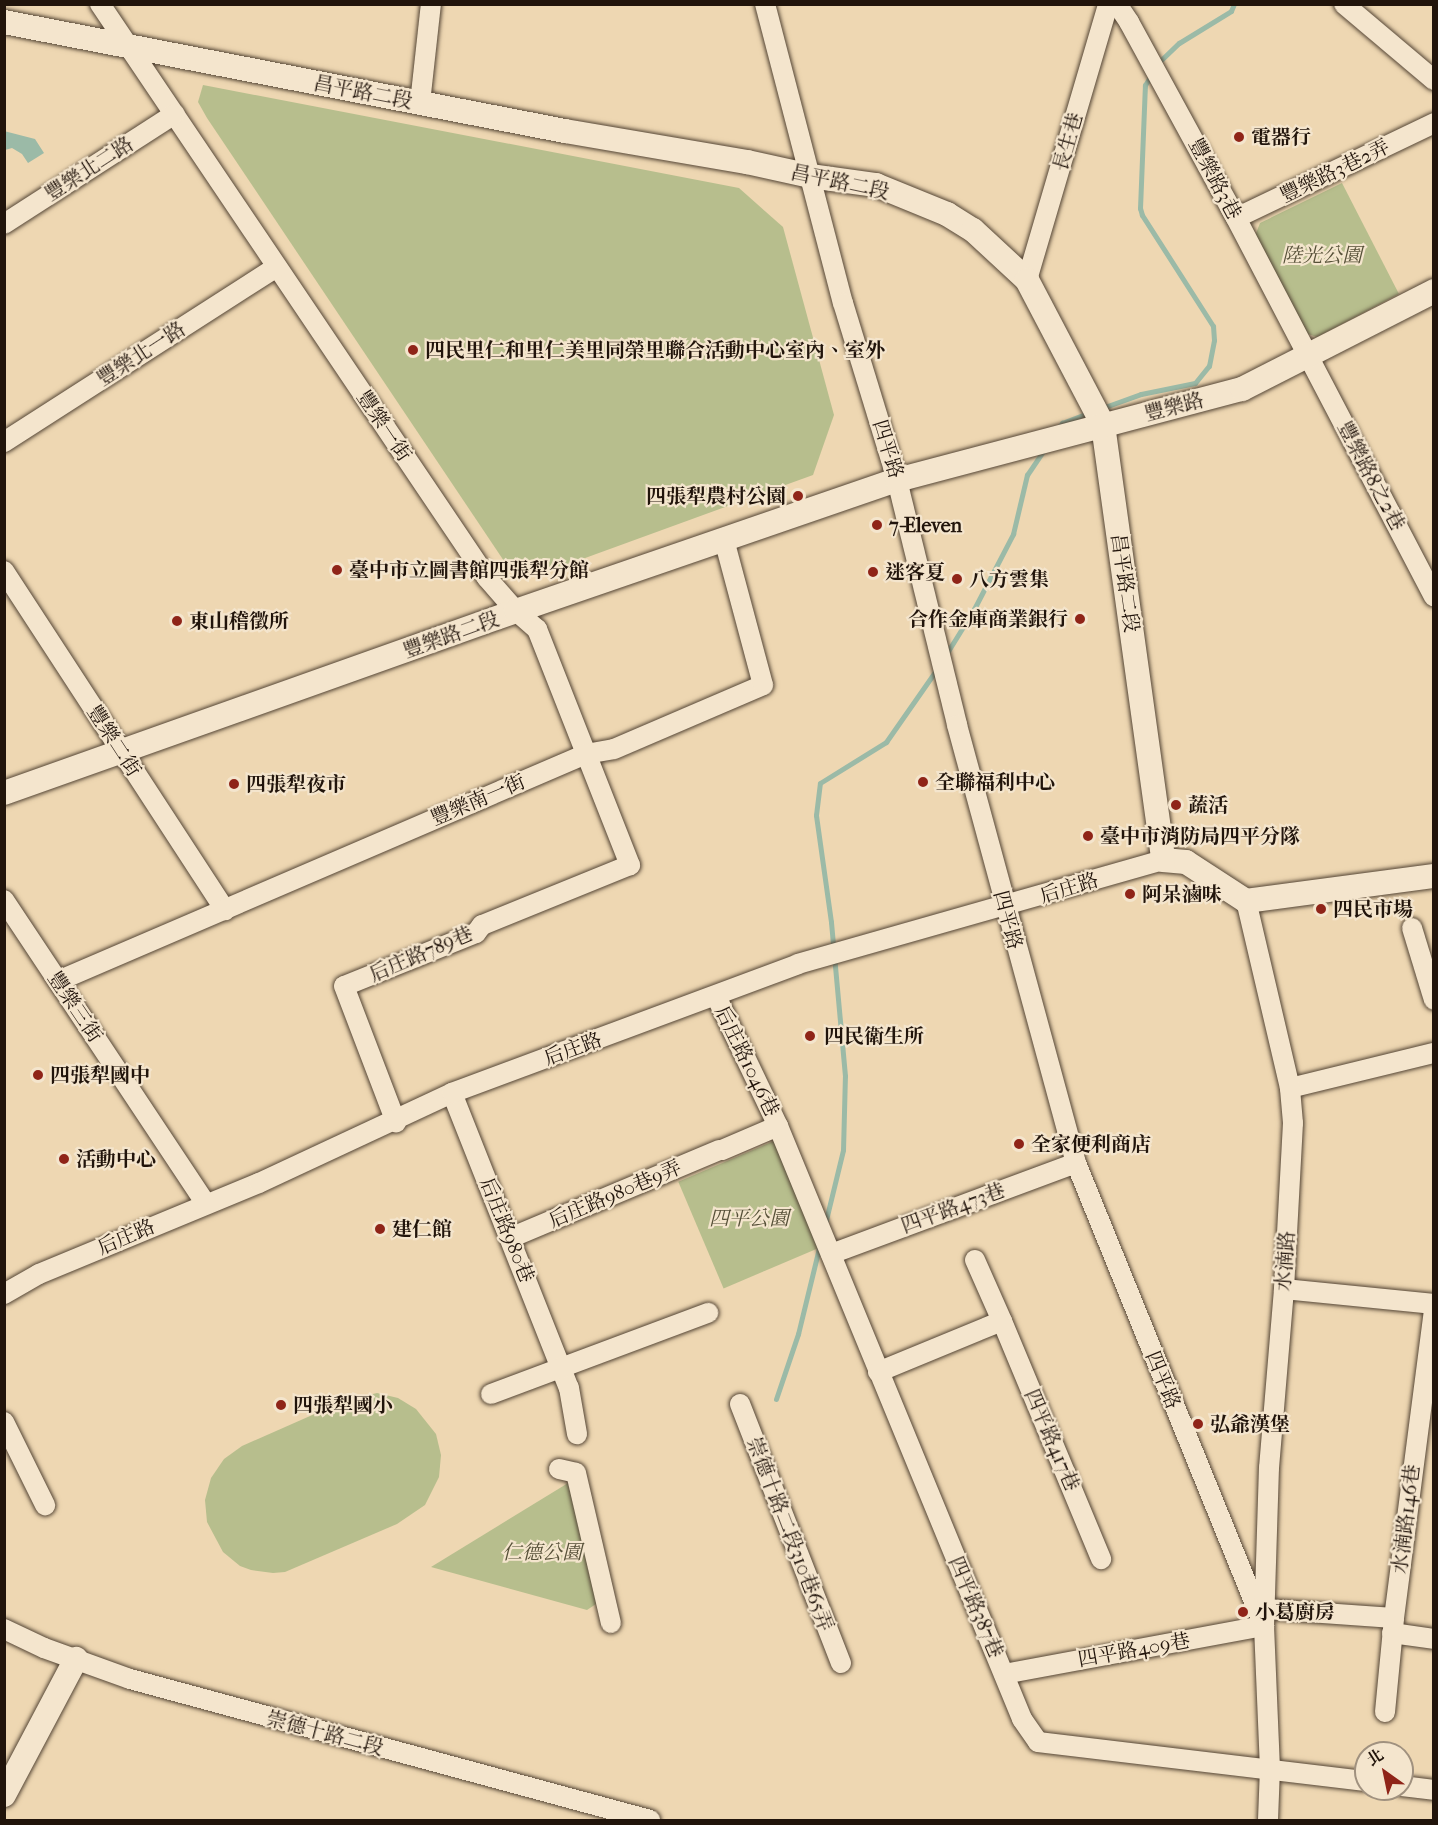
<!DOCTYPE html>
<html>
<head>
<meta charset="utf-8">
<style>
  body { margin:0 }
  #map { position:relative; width:1438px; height:1825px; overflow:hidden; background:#eed7b2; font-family:"IM FELL French Canon","Noto Serif TC",serif }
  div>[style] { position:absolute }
  .green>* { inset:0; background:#b7be8d; transform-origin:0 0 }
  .water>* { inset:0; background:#9bbaa7 }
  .stream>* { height:5px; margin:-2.5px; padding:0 2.5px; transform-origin:2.5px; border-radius:2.5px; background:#9bbaa7 }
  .roads { filter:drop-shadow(0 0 2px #544535) drop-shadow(0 0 2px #544535) }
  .minor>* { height:20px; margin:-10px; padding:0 10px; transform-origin:10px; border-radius:10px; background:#f4e5cd }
  .tertiary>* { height:24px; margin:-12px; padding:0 12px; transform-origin:12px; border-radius:12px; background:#f4e5cd }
  .dots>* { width:16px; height:16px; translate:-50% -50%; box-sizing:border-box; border:3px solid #f4e5cd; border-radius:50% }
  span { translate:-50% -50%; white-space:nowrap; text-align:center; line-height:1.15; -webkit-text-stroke:4.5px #f4e5cd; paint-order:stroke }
  .street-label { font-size:20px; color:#21140b }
  .poi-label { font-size:20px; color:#21140b; font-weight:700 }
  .left { translate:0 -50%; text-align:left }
  .right { translate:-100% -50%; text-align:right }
  .park-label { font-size:20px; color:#565038; font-style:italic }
  .frame { position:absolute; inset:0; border:6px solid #21140b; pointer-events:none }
  .north { position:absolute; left:1354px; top:1741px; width:60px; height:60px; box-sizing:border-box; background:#f4e5cd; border:2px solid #a0917f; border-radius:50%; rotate:327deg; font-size:16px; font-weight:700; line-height:24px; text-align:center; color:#21140b }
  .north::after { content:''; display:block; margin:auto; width:21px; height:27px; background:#8f2418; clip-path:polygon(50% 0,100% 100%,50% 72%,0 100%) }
</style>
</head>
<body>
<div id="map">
  <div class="green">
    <div style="clip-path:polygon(203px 85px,739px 188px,783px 227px,834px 415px,813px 475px,544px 573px,529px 573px,508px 567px,207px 118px,198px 102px)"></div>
    <div style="clip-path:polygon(1342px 183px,1399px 294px,1317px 337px,1305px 333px,1255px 236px,1260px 223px)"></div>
    <div style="left:774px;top:1141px;width:116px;height:104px;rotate:67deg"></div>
    <div style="clip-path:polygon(377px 1393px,398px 1398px,416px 1409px,436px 1434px,441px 1455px,439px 1477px,425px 1505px,397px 1524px,285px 1572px,273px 1573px,251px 1570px,240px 1566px,223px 1552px,207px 1522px,205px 1500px,211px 1478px,224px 1459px,242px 1446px,344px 1401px)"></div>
    <div style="clip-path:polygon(573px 1480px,599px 1602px,587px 1610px,431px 1567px)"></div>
  </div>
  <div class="water">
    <div style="clip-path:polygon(4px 131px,35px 139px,44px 153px,28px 163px,22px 154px,12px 148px,5px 150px)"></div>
  </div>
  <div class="stream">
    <div style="left:1158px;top:63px;width:29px;rotate:-44deg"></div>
    <div style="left:1179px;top:43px;width:61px;rotate:-31.6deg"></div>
    <div style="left:1231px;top:11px;width:8px;rotate:-67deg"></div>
    <div style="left:1102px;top:408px;width:41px;rotate:-19.7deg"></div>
    <div style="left:1141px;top:394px;width:55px;rotate:-11.5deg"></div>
    <div style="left:1195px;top:383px;width:22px;rotate:-51deg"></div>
    <div style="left:1209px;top:366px;width:26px;rotate:-79deg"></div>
    <div style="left:1214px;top:340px;width:14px;rotate:-94deg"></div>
    <div style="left:1213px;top:326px;width:132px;rotate:-122.6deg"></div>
    <div style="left:1142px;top:215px;width:7px;rotate:-106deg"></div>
    <div style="left:1140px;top:208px;width:123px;rotate:-87.7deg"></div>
    <div style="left:1145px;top:85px;width:13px;rotate:-58deg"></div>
    <div style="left:1057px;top:430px;width:9px;rotate:-54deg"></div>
    <div style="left:1062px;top:423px;width:30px;rotate:-21deg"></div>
    <div style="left:945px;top:656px;width:55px;rotate:-58.3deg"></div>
    <div style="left:974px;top:609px;width:85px;rotate:-62.5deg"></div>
    <div style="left:1013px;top:534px;width:61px;rotate:-76.7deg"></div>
    <div style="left:1027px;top:475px;width:30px;rotate:-56deg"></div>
    <div style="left:825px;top:1224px;width:76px;rotate:-76.3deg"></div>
    <div style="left:843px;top:1150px;width:74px;rotate:-88.5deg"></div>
    <div style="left:845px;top:1076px;width:155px;rotate:-95.2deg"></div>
    <div style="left:831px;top:922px;width:108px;rotate:-98deg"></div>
    <div style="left:816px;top:815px;width:32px;rotate:-83deg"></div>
    <div style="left:820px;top:783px;width:78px;rotate:-31.8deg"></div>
    <div style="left:886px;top:742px;width:89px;rotate:-55.1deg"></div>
    <div style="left:776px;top:1399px;width:69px;rotate:-71.3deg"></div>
    <div style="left:798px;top:1334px;width:93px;rotate:-76.3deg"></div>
  </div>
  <div class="roads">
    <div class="minor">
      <div style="left:100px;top:4px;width:692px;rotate:56.01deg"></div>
      <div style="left:487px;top:578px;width:44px;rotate:48.7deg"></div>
      <div style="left:516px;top:611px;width:28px;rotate:41deg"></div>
      <div style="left:537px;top:629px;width:254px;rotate:68.5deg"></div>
      <div style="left:630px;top:865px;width:160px;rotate:157.9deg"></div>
      <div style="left:482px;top:925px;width:10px;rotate:127deg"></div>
      <div style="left:476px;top:933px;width:142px;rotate:158.1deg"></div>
      <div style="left:344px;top:986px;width:146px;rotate:69.1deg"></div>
      <div style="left:765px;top:4px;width:309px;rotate:75.4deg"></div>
      <div style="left:843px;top:303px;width:185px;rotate:73deg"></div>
      <div style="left:897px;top:480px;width:252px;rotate:76.2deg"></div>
      <div style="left:957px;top:725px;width:454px;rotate:74.8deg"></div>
      <div style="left:1076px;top:1163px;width:500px;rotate:67.9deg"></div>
      <div style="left:1264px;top:1626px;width:142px;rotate:87.6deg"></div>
      <div style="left:1270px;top:1768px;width:52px;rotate:92.2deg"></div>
      <div style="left:1117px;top:4px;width:22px;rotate:56deg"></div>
      <div style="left:1129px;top:22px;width:223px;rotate:61.4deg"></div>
      <div style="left:1236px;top:218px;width:427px;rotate:62.4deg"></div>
      <div style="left:1344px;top:4px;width:118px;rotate:40.2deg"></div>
      <div style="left:420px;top:103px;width:100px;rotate:-83.7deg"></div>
      <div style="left:1236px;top:218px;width:220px;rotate:-25.6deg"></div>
      <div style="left:4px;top:224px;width:203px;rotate:-32.8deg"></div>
      <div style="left:1027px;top:280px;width:288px;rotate:-73.6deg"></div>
      <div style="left:4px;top:442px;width:324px;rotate:-32.7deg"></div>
      <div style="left:4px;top:571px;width:405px;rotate:56.9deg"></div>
      <div style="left:4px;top:900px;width:365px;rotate:56.4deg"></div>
      <div style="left:1412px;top:928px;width:75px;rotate:73deg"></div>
      <div style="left:58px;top:981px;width:575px;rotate:-23.26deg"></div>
      <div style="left:586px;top:754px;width:28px;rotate:-10deg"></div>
      <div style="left:614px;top:749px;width:162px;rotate:-23.2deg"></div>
      <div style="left:763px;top:685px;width:151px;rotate:-105deg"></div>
      <div style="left:716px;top:996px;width:144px;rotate:64.5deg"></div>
      <div style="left:778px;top:1126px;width:641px;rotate:67.63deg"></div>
      <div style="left:1022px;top:1719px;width:28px;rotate:55deg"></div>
      <div style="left:1038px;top:1742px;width:330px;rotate:6.8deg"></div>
      <div style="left:1290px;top:1088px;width:148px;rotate:-13.7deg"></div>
      <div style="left:452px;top:1093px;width:317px;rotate:68.4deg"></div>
      <div style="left:569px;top:1388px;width:47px;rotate:80.1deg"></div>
      <div style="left:722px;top:1150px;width:61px;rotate:-23.2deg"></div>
      <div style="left:510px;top:1238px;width:227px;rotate:-22.8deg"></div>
      <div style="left:831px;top:1254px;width:261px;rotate:-20.4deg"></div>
      <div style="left:975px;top:1260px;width:67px;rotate:66.1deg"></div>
      <div style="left:1284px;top:1289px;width:151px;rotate:5.7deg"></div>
      <div style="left:4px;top:1294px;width:40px;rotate:-29.7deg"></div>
      <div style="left:39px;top:1274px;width:238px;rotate:-22.5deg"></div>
      <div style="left:259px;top:1183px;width:213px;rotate:-25deg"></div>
      <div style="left:452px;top:1093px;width:369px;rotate:-20.4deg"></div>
      <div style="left:798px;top:964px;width:380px;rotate:-15.9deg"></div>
      <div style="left:878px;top:1372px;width:134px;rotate:-22.4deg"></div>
      <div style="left:1002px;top:1321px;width:258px;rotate:67.4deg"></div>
      <div style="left:491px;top:1394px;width:232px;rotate:-20.5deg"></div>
      <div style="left:740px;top:1404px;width:278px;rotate:68.7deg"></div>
      <div style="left:4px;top:1422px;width:93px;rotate:63.7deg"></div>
      <div style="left:559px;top:1469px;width:17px;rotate:13deg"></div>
      <div style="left:576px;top:1473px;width:154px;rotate:76.9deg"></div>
      <div style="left:1266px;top:1609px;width:128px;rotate:4deg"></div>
      <div style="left:4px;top:1629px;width:44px;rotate:25.4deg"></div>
      <div style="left:44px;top:1648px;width:91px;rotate:19.8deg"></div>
      <div style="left:130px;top:1679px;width:539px;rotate:15.17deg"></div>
      <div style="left:1392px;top:1633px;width:42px;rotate:8.1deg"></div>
      <div style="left:1004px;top:1674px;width:264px;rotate:-10.5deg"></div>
      <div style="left:1264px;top:1626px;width:158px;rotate:-88.2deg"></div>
      <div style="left:1269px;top:1468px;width:180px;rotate:-85.2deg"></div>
      <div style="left:1284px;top:1289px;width:166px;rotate:-86.9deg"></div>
      <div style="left:1293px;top:1123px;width:35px;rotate:-95deg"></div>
      <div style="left:1290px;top:1088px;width:192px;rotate:-103.2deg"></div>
      <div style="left:1385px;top:1712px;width:94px;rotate:-84.5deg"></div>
      <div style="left:1394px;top:1618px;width:309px;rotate:-82.6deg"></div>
      <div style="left:1402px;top:1786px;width:32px;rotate:7deg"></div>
    </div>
    <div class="tertiary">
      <div style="left:4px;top:22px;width:571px;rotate:11deg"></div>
      <div style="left:565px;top:131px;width:185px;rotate:9.7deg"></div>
      <div style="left:747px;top:162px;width:65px;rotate:12.5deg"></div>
      <div style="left:810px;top:176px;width:67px;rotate:7.8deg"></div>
      <div style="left:876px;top:185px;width:77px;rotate:22.2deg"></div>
      <div style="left:947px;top:214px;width:31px;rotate:32deg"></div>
      <div style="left:973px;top:230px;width:74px;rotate:42.8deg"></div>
      <div style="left:1027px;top:280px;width:164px;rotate:62.3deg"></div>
      <div style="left:1103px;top:425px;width:439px;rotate:82.1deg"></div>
      <div style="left:1163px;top:860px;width:23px;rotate:5deg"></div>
      <div style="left:1186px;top:862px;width:72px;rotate:33deg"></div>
      <div style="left:1246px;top:901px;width:190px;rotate:-7.6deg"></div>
      <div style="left:4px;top:793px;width:543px;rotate:-19.57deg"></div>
      <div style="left:516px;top:611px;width:403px;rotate:-19deg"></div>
      <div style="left:897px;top:480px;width:357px;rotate:-14.8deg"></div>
      <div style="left:1242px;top:389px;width:216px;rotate:-27deg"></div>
      <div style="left:4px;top:1795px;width:154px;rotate:-62.1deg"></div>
    </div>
  </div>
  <div class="dots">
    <div style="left:1239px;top:137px;background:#8f2418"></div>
    <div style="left:413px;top:350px;background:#8f2418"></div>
    <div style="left:798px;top:496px;background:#8f2418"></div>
    <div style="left:877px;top:525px;background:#8f2418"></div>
    <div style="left:337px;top:570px;background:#8f2418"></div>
    <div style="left:873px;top:572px;background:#8f2418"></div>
    <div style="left:957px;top:579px;background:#8f2418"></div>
    <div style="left:1080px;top:619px;background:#8f2418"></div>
    <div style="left:177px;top:621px;background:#8f2418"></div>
    <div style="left:923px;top:782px;background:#8f2418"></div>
    <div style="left:234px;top:784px;background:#8f2418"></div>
    <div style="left:1176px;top:805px;background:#8f2418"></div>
    <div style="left:1088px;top:836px;background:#8f2418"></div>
    <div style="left:1130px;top:894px;background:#8f2418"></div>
    <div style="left:1321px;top:909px;background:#8f2418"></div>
    <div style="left:810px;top:1036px;background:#8f2418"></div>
    <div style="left:38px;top:1075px;background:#8f2418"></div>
    <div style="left:1019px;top:1144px;background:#8f2418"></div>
    <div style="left:64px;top:1159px;background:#8f2418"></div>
    <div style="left:380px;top:1229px;background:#8f2418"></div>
    <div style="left:281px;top:1405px;background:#8f2418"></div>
    <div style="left:1198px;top:1424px;background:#8f2418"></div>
    <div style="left:1243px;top:1612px;background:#8f2418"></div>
  </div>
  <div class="street-label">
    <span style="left:363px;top:92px;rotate:11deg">昌平路二段</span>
    <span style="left:1068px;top:142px;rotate:-74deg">長生巷</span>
    <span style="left:89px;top:169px;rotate:-33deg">豐樂北二路</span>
    <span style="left:1335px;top:171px;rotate:-26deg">豐樂路3巷2弄</span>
    <span style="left:1215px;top:179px;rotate:62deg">豐樂路3巷</span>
    <span style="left:840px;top:182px;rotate:12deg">昌平路二段</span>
    <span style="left:141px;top:354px;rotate:-33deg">豐樂北一路</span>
    <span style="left:1174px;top:407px;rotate:-15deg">豐樂路</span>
    <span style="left:384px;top:426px;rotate:56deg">豐樂一街</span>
    <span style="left:888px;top:449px;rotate:73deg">四平路</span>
    <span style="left:1371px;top:476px;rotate:62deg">豐樂路8之2巷</span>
    <span style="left:1125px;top:583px;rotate:82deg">昌平路二段</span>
    <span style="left:451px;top:635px;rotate:-20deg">豐樂路二段</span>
    <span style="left:114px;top:741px;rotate:57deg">豐樂二街</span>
    <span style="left:478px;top:800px;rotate:-23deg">豐樂南一街</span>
    <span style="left:1069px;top:888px;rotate:-17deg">后庄路</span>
    <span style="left:1008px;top:920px;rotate:75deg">四平路</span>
    <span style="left:421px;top:954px;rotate:-23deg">后庄路789巷</span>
    <span style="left:75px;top:1007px;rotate:56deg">豐樂三街</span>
    <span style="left:573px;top:1049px;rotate:-20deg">后庄路</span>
    <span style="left:747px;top:1061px;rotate:64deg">后庄路1046巷</span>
    <span style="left:615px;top:1194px;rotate:-23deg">后庄路980巷9弄</span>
    <span style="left:953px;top:1208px;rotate:-20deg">四平路473巷</span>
    <span style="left:507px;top:1230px;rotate:68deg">后庄路980巷</span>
    <span style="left:126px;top:1237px;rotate:-23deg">后庄路</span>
    <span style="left:1285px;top:1261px;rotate:-86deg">水湳路</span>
    <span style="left:1163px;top:1380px;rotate:68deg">四平路</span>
    <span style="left:1052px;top:1440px;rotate:67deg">四平路417巷</span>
    <span style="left:1406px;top:1519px;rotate:-83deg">水湳路146巷</span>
    <span style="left:790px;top:1534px;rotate:69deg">崇德十路二段310巷65弄</span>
    <span style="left:976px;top:1607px;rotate:67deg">四平路387巷</span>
    <span style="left:1134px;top:1650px;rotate:-10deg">四平路409巷</span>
    <span style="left:325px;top:1733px;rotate:15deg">崇德十路二段</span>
  </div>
  <div class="poi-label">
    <span class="left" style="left:1251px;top:137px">電器行</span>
    <span class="left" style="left:425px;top:350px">四民里仁和里仁美里同榮里聯合活動中心室內、室外</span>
    <span class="right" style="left:786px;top:496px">四張犁農村公園</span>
    <span class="left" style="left:889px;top:525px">7-Eleven</span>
    <span class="left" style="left:349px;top:570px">臺中市立圖書館四張犁分館</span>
    <span class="left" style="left:885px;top:572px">迷客夏</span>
    <span class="left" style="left:969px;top:579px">八方雲集</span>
    <span class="right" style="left:1068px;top:619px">合作金庫商業銀行</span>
    <span class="left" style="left:189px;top:621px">東山稽徵所</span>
    <span class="left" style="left:935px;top:782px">全聯福利中心</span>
    <span class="left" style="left:246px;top:784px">四張犁夜市</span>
    <span class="left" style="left:1188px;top:805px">蔬活</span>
    <span class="left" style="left:1100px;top:836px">臺中市消防局四平分隊</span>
    <span class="left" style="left:1142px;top:894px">阿呆滷味</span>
    <span class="left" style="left:1333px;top:909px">四民市場</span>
    <span class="left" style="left:824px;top:1036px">四民衛生所</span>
    <span class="left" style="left:50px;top:1075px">四張犁國中</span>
    <span class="left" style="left:1031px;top:1144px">全家便利商店</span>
    <span class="left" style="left:76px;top:1159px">活動中心</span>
    <span class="left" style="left:392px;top:1229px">建仁館</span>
    <span class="left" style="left:293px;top:1405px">四張犁國小</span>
    <span class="left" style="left:1210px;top:1424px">弘爺漢堡</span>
    <span class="left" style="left:1255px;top:1612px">小葛廚房</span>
  </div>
  <div class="park-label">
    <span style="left:1322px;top:255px">陸光公園</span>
    <span style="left:749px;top:1218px">四平公園</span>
    <span style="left:542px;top:1552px">仁德公園</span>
  </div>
  <div class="frame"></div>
  <div class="north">北</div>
</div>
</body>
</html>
